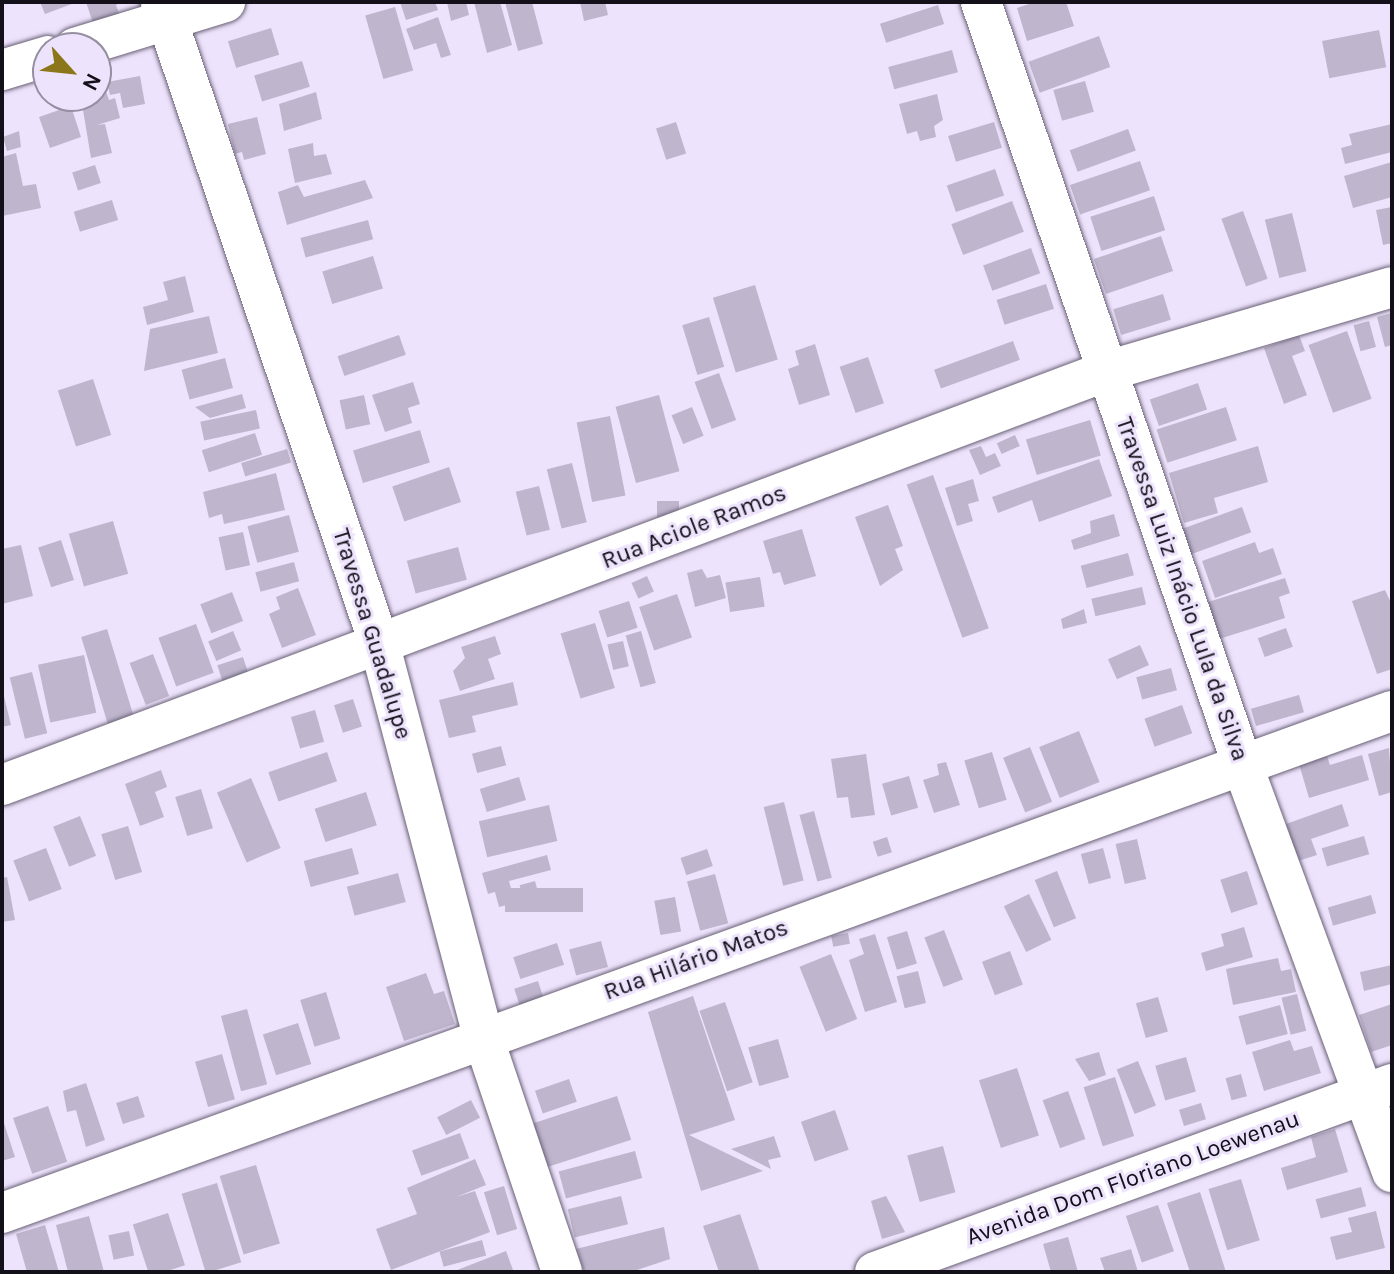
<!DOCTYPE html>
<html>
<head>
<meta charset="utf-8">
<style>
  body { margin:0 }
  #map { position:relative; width:1394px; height:1274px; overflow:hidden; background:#ede3fc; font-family:Karla,sans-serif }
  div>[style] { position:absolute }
  .building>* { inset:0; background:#bfb6ce; transform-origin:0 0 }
  .roads { filter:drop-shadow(0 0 2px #696075) drop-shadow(0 0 2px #696075) }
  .minor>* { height:40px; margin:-20px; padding:0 20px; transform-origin:20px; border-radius:20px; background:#fff }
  span { translate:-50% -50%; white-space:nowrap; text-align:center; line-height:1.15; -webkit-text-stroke:6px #ede3fc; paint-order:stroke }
  .street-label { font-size:24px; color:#141019 }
  .frame { position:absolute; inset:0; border:4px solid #141019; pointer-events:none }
  .north { position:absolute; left:32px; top:32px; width:80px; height:80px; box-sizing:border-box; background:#ede3fc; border:2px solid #968fa1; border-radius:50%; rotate:117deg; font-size:22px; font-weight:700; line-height:32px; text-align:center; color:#141019 }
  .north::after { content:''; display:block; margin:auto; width:28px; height:36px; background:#8c761a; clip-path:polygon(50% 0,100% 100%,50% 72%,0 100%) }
</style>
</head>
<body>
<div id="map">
  <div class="building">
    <div style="clip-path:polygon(40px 2px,77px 2px,45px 14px)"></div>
    <div style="clip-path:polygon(86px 2px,122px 2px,116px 5px,121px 19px,95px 29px)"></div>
    <div style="clip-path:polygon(400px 2px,435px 2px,438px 10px,406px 20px)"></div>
    <div style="clip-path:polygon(447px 2px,466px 2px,469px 15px,451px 21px)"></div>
    <div style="clip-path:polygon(474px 2px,500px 2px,512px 45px,487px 53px)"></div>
    <div style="clip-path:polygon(505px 2px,532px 2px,543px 44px,518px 51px)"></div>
    <div style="clip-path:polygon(580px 2px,605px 2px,608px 15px,584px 21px)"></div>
    <div style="clip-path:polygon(1035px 2px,1066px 2px,1074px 26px,1027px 41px,1017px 8px)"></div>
    <div style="left:938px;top:5px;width:20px;height:61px;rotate:72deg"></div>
    <div style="left:395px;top:7px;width:66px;height:31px;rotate:74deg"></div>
    <div style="clip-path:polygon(438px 17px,451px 55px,441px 58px,436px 43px,414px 50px,406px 29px)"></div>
    <div style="left:271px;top:28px;width:28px;height:45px;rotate:73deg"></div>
    <div style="left:1379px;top:30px;width:38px;height:58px;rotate:79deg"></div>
    <div style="left:1099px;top:36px;width:33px;height:75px;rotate:70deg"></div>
    <div style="left:952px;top:50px;width:23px;height:66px;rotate:75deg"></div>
    <div style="left:302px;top:61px;width:27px;height:50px;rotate:73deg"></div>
    <div style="clip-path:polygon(140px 76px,145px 104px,123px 108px,120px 93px,110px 95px,107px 82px)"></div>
    <div style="left:1085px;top:81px;width:32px;height:33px;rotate:74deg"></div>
    <div style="clip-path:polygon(106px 91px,109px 100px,115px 98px,120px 118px,97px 125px,105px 124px,112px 153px,91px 158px,81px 98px)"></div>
    <div style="clip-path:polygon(316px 92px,322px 119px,284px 131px,279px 104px)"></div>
    <div style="clip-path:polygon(937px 94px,943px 120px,934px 126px,936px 137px,920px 141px,917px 131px,907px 134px,899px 104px)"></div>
    <div style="clip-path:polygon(57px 96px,70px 103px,81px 137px,50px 148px,39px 117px,62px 109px)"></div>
    <div style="clip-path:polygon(257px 117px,266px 154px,244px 160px,242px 152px,235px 154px,228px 124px)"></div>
    <div style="left:676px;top:122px;width:33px;height:21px;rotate:72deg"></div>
    <div style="left:994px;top:122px;width:27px;height:48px;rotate:73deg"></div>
    <div style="clip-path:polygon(1392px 124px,1392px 152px,1345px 164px,1341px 148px,1352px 145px,1349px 134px)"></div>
    <div style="left:1128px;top:129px;width:23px;height:62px;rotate:70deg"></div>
    <div style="clip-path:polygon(19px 131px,21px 147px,7px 151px,3px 137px)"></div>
    <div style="clip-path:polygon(313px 143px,314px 156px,326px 154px,332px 174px,295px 183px,288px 149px)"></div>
    <div style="clip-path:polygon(16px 153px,23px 186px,36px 184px,41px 208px,2px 216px,2px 157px)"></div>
    <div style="left:1140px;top:161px;width:31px;height:74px;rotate:71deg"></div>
    <div style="clip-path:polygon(1392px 162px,1392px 197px,1353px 208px,1344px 176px)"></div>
    <div style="left:95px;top:165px;width:19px;height:24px;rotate:72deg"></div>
    <div style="left:995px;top:169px;width:28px;height:51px;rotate:71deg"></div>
    <div style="clip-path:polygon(365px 180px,373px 198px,287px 225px,278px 192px,298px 185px,304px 197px)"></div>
    <div style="left:1154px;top:196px;width:36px;height:67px;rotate:72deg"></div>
    <div style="left:112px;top:200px;width:21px;height:40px;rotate:73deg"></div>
    <div style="left:1012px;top:201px;width:33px;height:65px;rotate:69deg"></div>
    <div style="clip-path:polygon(1392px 207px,1392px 243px,1383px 245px,1376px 210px)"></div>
    <div style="left:1243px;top:211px;width:72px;height:23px;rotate:70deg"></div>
    <div style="left:1292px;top:213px;width:60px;height:28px;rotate:76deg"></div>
    <div style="left:368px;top:220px;width:20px;height:70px;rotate:75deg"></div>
    <div style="left:1161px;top:236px;width:37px;height:71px;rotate:71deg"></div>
    <div style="left:1031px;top:248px;width:27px;height:51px;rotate:70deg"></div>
    <div style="left:373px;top:256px;width:34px;height:53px;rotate:73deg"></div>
    <div style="clip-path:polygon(185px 276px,194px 312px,147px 325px,143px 307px,168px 300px,163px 282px)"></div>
    <div style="left:1046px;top:284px;width:26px;height:52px;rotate:72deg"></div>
    <div style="left:755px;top:285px;width:78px;height:44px;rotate:73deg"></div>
    <div style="left:1163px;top:294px;width:27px;height:52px;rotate:73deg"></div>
    <div style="clip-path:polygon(1392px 313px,1392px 345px,1385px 347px,1377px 317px)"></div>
    <div style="clip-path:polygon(209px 316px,218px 353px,144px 371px,150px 329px)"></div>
    <div style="left:709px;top:317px;width:52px;height:28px;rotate:73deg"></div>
    <div style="left:1369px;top:321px;width:27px;height:16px;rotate:75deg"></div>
    <div style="left:1347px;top:331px;width:72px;height:41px;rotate:70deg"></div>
    <div style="left:399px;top:335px;width:21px;height:65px;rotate:71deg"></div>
    <div style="clip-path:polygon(1299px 335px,1305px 351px,1292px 356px,1307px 395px,1284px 404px,1264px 348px)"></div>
    <div style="left:1013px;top:341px;width:20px;height:84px;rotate:70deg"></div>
    <div style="clip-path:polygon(815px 344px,830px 395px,799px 405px,788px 369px,799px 365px,795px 351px)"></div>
    <div style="left:868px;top:357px;width:49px;height:30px;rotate:71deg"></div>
    <div style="left:225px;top:358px;width:31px;height:45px;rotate:75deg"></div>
    <div style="left:719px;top:373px;width:50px;height:26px;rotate:70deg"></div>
    <div style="left:93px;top:379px;width:59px;height:37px;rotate:72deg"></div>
    <div style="clip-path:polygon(413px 382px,420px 404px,408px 408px,412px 423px,385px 432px,372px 395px)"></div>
    <div style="left:1198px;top:383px;width:28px;height:51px;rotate:71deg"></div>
    <div style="clip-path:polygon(242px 394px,246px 408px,210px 418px,195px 407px)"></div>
    <div style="left:364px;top:395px;width:30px;height:25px;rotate:78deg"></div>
    <div style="left:659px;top:395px;width:79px;height:45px;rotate:75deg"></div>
    <div style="left:692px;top:407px;width:31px;height:22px;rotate:68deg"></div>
    <div style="left:1226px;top:407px;width:35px;height:73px;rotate:72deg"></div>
    <div style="left:256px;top:410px;width:19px;height:57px;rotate:78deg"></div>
    <div style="left:610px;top:416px;width:81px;height:34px;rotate:79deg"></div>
    <div style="left:1090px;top:420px;width:37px;height:67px;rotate:73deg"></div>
    <div style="left:420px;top:430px;width:34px;height:70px;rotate:73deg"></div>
    <div style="left:255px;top:433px;width:23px;height:56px;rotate:72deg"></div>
    <div style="left:1015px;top:435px;width:12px;height:20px;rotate:66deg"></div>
    <div style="clip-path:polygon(981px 446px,986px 457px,995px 453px,1001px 466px,980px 475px,969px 450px)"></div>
    <div style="clip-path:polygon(1258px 446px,1268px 482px,1214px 498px,1218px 513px,1184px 523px,1169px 473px)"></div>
    <div style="left:287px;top:449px;width:14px;height:48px;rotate:73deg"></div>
    <div style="clip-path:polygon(1099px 459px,1112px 496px,1039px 522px,1032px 500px,998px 513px,992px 497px)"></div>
    <div style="left:572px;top:463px;width:61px;height:26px;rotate:76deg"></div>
    <div style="left:449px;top:467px;width:37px;height:60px;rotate:71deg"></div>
    <div style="clip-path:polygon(276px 473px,285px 510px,224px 524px,222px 514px,209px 518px,203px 492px)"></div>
    <div style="left:933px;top:475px;width:163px;height:28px;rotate:70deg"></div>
    <div style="clip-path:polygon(973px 479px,979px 501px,968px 504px,973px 521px,957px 526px,945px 488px)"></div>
    <div style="left:539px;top:486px;width:45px;height:24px;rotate:76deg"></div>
    <div style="left:657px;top:501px;width:22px;height:26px"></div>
    <div style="clip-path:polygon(888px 505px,903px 546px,895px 549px,903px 570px,880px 586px,855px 517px)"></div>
    <div style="left:1242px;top:507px;width:27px;height:64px;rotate:70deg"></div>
    <div style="clip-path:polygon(1114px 514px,1120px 536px,1074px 550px,1071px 540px,1091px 533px,1090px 521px)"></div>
    <div style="left:289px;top:515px;width:38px;height:43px;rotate:75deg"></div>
    <div style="left:113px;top:521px;width:55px;height:46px;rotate:74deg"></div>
    <div style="clip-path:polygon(802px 529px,816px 576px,784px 585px,780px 572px,773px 574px,763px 541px)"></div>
    <div style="left:243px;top:532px;width:34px;height:25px;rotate:78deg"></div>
    <div style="left:61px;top:540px;width:42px;height:24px;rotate:72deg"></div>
    <div style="clip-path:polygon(1255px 542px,1259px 553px,1273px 548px,1282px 574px,1215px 598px,1202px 561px)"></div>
    <div style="clip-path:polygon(21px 545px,33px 596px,2px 604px,2px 549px)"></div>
    <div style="left:458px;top:547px;width:34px;height:53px;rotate:75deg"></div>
    <div style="left:1128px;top:553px;width:23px;height:49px;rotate:75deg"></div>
    <div style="left:294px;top:562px;width:20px;height:40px;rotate:75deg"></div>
    <div style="clip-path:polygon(702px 569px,707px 578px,720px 575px,726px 598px,695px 607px,687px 573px)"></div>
    <div style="left:647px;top:576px;width:17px;height:17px;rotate:66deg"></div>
    <div style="left:760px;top:577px;width:30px;height:35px;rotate:81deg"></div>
    <div style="clip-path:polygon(1285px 578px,1290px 593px,1279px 597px,1285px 618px,1219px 639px,1208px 602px)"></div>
    <div style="left:1142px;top:587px;width:18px;height:52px;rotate:77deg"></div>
    <div style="clip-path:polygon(298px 588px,316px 635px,282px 648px,269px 614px,280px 609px,276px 597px)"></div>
    <div style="clip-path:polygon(1385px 590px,1392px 605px,1392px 669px,1377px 674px,1352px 601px)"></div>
    <div style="left:232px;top:592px;width:31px;height:34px;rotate:69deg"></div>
    <div style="left:677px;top:594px;width:46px;height:40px;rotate:71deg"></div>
    <div style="left:629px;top:601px;width:28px;height:32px;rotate:72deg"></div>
    <div style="clip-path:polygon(1084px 609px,1087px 623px,1063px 629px,1061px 619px)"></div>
    <div style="left:595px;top:623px;width:68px;height:36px;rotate:73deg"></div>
    <div style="left:196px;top:624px;width:52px;height:40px;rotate:70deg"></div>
    <div style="left:1286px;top:628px;width:20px;height:30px;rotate:70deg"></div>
    <div style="left:107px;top:629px;width:92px;height:27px;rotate:73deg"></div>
    <div style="left:233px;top:631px;width:21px;height:27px;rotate:67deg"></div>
    <div style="left:641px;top:631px;width:54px;height:16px;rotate:74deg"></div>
    <div style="clip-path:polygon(495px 636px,501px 654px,488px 659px,495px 679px,460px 691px,453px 671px,465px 658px,461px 647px)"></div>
    <div style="left:623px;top:641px;width:26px;height:16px;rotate:77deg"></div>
    <div style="left:1140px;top:645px;width:22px;height:35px;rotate:66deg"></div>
    <div style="left:153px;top:654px;width:45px;height:25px;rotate:69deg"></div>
    <div style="left:84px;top:655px;width:59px;height:47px;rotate:78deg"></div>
    <div style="left:243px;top:657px;width:22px;height:27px;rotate:72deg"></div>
    <div style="left:1171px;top:668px;width:23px;height:36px;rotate:75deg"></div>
    <div style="left:32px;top:672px;width:63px;height:23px;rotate:76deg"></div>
    <div style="clip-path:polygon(513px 682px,518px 705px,472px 716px,476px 732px,449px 738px,439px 700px)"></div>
    <div style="clip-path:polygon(2px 688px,11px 725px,2px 727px)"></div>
    <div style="left:1299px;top:695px;width:18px;height:50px;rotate:74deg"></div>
    <div style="left:353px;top:699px;width:29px;height:20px;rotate:72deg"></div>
    <div style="left:1182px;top:705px;width:30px;height:40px;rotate:70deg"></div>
    <div style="left:315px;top:710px;width:33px;height:25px;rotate:74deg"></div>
    <div style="left:1079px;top:731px;width:55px;height:43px;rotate:68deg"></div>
    <div style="left:501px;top:746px;width:20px;height:30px;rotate:75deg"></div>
    <div style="left:1030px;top:747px;width:59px;height:29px;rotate:68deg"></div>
    <div style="clip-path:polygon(1389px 748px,1392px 792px,1379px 796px,1368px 754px)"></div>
    <div style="left:327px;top:752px;width:31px;height:62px;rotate:71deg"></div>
    <div style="left:992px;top:752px;width:50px;height:29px;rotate:73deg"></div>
    <div style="clip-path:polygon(866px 754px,875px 815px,851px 818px,848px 797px,837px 798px,831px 759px)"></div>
    <div style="clip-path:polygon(1362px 755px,1369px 780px,1309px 798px,1299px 764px,1327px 756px,1330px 765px)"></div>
    <div style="clip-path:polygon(946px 762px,960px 805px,934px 813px,923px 780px,939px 775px,937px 764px)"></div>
    <div style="clip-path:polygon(161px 770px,167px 787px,155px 792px,164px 817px,140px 826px,125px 784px)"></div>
    <div style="left:909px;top:776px;width:33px;height:28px;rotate:74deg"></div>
    <div style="left:519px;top:777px;width:24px;height:41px;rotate:73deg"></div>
    <div style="left:251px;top:778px;width:76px;height:37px;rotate:67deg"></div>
    <div style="left:201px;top:789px;width:41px;height:27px;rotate:73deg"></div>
    <div style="left:366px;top:792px;width:35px;height:54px;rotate:72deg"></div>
    <div style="left:784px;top:802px;width:81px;height:21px;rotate:76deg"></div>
    <div style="clip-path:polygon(1342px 804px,1349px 826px,1311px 839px,1317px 855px,1298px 861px,1286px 824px)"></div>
    <div style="left:549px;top:805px;width:37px;height:72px;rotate:77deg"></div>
    <div style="left:814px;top:811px;width:69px;height:15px;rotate:75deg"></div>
    <div style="left:80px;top:816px;width:43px;height:29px;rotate:68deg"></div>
    <div style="left:128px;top:826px;width:48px;height:28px;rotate:73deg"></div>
    <div style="left:1364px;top:836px;width:19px;height:44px;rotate:74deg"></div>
    <div style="left:887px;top:837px;width:16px;height:15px;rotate:72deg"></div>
    <div style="left:1137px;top:839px;width:41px;height:22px;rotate:77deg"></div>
    <div style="left:46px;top:848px;width:44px;height:35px;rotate:69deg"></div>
    <div style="left:352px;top:848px;width:27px;height:50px;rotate:75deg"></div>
    <div style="left:1103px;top:848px;width:31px;height:23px;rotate:75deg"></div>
    <div style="left:707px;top:849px;width:18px;height:28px;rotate:71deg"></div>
    <div style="clip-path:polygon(547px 855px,551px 870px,509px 881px,515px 903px,499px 907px,495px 892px,488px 894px,482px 873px)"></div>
    <div style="left:1057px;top:871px;width:51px;height:24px;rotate:68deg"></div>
    <div style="left:1247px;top:871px;width:35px;height:28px;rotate:72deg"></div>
    <div style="left:398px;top:873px;width:30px;height:53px;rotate:75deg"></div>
    <div style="left:715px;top:874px;width:51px;height:29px;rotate:75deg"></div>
    <div style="clip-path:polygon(7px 877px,15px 920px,2px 922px,2px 878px)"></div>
    <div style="left:535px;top:881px;width:16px;height:16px;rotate:75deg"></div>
    <div style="left:583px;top:888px;width:24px;height:78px;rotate:90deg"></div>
    <div style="left:1029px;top:894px;width:51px;height:28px;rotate:64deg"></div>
    <div style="left:1371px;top:895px;width:19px;height:45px;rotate:74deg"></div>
    <div style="left:675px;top:897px;width:35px;height:21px;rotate:80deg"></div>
    <div style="clip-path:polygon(1244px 927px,1253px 957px,1206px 971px,1201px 953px,1224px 946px,1221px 934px)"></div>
    <div style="left:944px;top:930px;width:53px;height:21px;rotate:69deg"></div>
    <div style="left:907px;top:931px;width:34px;height:21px;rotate:73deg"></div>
    <div style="left:848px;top:933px;width:11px;height:17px;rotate:80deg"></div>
    <div style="clip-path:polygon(875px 934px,897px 1002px,865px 1012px,849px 960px,864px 954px,859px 939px)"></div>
    <div style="left:601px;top:941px;width:27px;height:33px;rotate:75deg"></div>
    <div style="left:557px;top:943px;width:23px;height:46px;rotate:72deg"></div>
    <div style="left:1010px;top:951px;width:36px;height:30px;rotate:69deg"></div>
    <div style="left:831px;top:954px;width:70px;height:34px;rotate:68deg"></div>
    <div style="clip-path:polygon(1278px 958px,1281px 971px,1291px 969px,1296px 992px,1233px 1005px,1226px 969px)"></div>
    <div style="clip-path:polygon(1392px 965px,1392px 984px,1364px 991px,1360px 972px)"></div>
    <div style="left:918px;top:971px;width:33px;height:22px;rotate:76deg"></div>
    <div style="clip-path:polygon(426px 973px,434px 994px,444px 991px,455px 1024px,404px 1041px,386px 987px)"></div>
    <div style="left:538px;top:981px;width:19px;height:25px;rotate:72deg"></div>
    <div style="left:326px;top:992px;width:49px;height:27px;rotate:73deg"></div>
    <div style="left:1297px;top:994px;width:38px;height:16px;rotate:76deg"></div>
    <div style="clip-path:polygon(693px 996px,735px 1120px,689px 1135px,763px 1171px,701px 1191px,648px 1012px)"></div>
    <div style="left:1158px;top:997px;width:36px;height:23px;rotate:74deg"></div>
    <div style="left:725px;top:1002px;width:85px;height:27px;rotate:71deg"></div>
    <div style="clip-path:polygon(1392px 1004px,1392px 1045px,1371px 1052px,1359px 1015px)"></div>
    <div style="left:1280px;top:1005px;width:30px;height:43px;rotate:75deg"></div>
    <div style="left:247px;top:1009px;width:78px;height:27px;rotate:75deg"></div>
    <div style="left:298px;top:1023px;width:43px;height:37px;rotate:72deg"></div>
    <div style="left:778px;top:1039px;width:40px;height:31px;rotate:74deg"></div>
    <div style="clip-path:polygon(1290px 1040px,1294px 1051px,1312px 1046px,1321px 1073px,1264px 1091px,1252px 1052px)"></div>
    <div style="clip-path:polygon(1099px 1052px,1106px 1075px,1089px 1081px,1075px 1059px)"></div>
    <div style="left:222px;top:1054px;width:47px;height:28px;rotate:74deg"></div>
    <div style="left:1186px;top:1057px;width:36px;height:32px;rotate:74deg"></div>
    <div style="left:1138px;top:1061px;width:48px;height:23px;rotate:68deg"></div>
    <div style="left:1017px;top:1068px;width:71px;height:40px;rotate:72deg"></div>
    <div style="left:1241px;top:1074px;width:23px;height:16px;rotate:75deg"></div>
    <div style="left:1115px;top:1077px;width:62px;height:33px;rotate:72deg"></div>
    <div style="left:569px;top:1079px;width:24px;height:36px;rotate:71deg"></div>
    <div style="clip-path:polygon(86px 1083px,105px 1140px,86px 1147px,76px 1110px,67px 1112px,63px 1091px)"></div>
    <div style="left:1068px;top:1091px;width:51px;height:27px;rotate:70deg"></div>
    <div style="left:138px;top:1096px;width:22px;height:23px;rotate:72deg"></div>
    <div style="left:617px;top:1096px;width:46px;height:88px;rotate:72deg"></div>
    <div style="left:471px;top:1100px;width:20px;height:38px;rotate:63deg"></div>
    <div style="left:1201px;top:1103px;width:17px;height:23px;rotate:73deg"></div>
    <div style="left:48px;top:1106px;width:59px;height:37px;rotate:71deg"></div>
    <div style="left:835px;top:1110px;width:42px;height:36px;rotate:71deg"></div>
    <div style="clip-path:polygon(2px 1117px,15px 1157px,2px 1161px)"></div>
    <div style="clip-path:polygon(1335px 1129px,1348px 1172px,1287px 1190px,1281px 1168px,1316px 1157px,1311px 1137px)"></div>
    <div style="left:460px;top:1133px;width:27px;height:51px;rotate:70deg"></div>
    <div style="clip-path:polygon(774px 1136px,781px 1157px,768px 1160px,771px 1169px,731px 1149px)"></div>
    <div style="left:943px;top:1146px;width:48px;height:37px;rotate:75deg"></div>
    <div style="left:635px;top:1151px;width:28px;height:79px;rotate:75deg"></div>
    <div style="clip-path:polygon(475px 1159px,486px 1185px,456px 1197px,475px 1191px,490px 1232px,391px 1270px,376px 1229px,417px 1214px,407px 1188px)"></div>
    <div style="left:256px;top:1165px;width:82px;height:38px;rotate:73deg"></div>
    <div style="left:1241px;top:1179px;width:64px;height:34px;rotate:73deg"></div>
    <div style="left:217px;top:1183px;width:83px;height:37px;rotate:73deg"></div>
    <div style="left:504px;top:1186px;width:45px;height:21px;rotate:73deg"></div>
    <div style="left:1361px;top:1187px;width:20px;height:47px;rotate:75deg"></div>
    <div style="clip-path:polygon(1200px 1192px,1226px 1272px,1190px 1272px,1167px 1203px)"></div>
    <div style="left:621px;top:1196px;width:29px;height:55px;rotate:76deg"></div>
    <div style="clip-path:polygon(886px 1196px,905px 1232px,882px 1239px,871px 1201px)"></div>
    <div style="left:1158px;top:1205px;width:49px;height:34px;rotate:71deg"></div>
    <div style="clip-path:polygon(1376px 1211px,1385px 1248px,1336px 1260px,1330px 1237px,1352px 1232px,1348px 1218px)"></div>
    <div style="left:168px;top:1213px;width:55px;height:37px;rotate:72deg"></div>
    <div style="clip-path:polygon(740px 1214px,760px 1272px,719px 1272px,703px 1226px)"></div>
    <div style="clip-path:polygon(89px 1216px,104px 1272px,68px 1272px,56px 1225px)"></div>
    <div style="clip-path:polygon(45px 1225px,59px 1272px,27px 1272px,16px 1234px)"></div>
    <div style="clip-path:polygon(664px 1227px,670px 1259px,631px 1272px,584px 1272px,576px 1249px)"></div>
    <div style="left:129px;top:1231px;width:25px;height:21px;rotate:78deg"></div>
    <div style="clip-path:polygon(1068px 1237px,1078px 1272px,1051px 1272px,1043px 1244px)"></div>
    <div style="left:482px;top:1240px;width:16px;height:44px;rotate:75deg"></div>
    <div style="clip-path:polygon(1131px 1249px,1138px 1272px,1105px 1272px,1100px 1258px)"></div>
    <div style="clip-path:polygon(506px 1251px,513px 1270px,452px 1272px)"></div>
  </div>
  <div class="roads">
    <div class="minor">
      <div style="left:161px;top:2px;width:680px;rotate:71.22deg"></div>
      <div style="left:380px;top:646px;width:404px;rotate:75.2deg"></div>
      <div style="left:483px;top:1037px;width:248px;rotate:71.4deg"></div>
      <div style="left:981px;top:2px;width:805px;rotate:71.09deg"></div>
      <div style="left:1242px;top:764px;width:435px;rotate:69.8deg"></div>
      <div style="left:75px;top:48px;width:157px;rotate:-17deg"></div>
      <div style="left:2px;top:70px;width:48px;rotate:-16.9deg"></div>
      <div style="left:2px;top:785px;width:1180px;rotate:-20.54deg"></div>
      <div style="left:1107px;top:371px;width:297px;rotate:-16.4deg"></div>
      <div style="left:2px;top:1213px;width:1478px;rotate:-19.86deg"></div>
      <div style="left:875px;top:1272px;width:550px;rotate:-19.98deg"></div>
    </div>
  </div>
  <div class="street-label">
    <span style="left:694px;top:527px;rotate:-21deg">Rua Aciole Ramos</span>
    <span style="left:1182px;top:589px;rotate:71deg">Travessa Luiz Inácio Lula da Silva</span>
    <span style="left:372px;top:634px;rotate:73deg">Travessa Guadalupe</span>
    <span style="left:696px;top:960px;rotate:-20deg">Rua Hilário Matos</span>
    <span style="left:1133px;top:1178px;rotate:-20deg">Avenida Dom Floriano Loewenau</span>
  </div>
  <div class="frame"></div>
  <div class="north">N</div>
</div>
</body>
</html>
